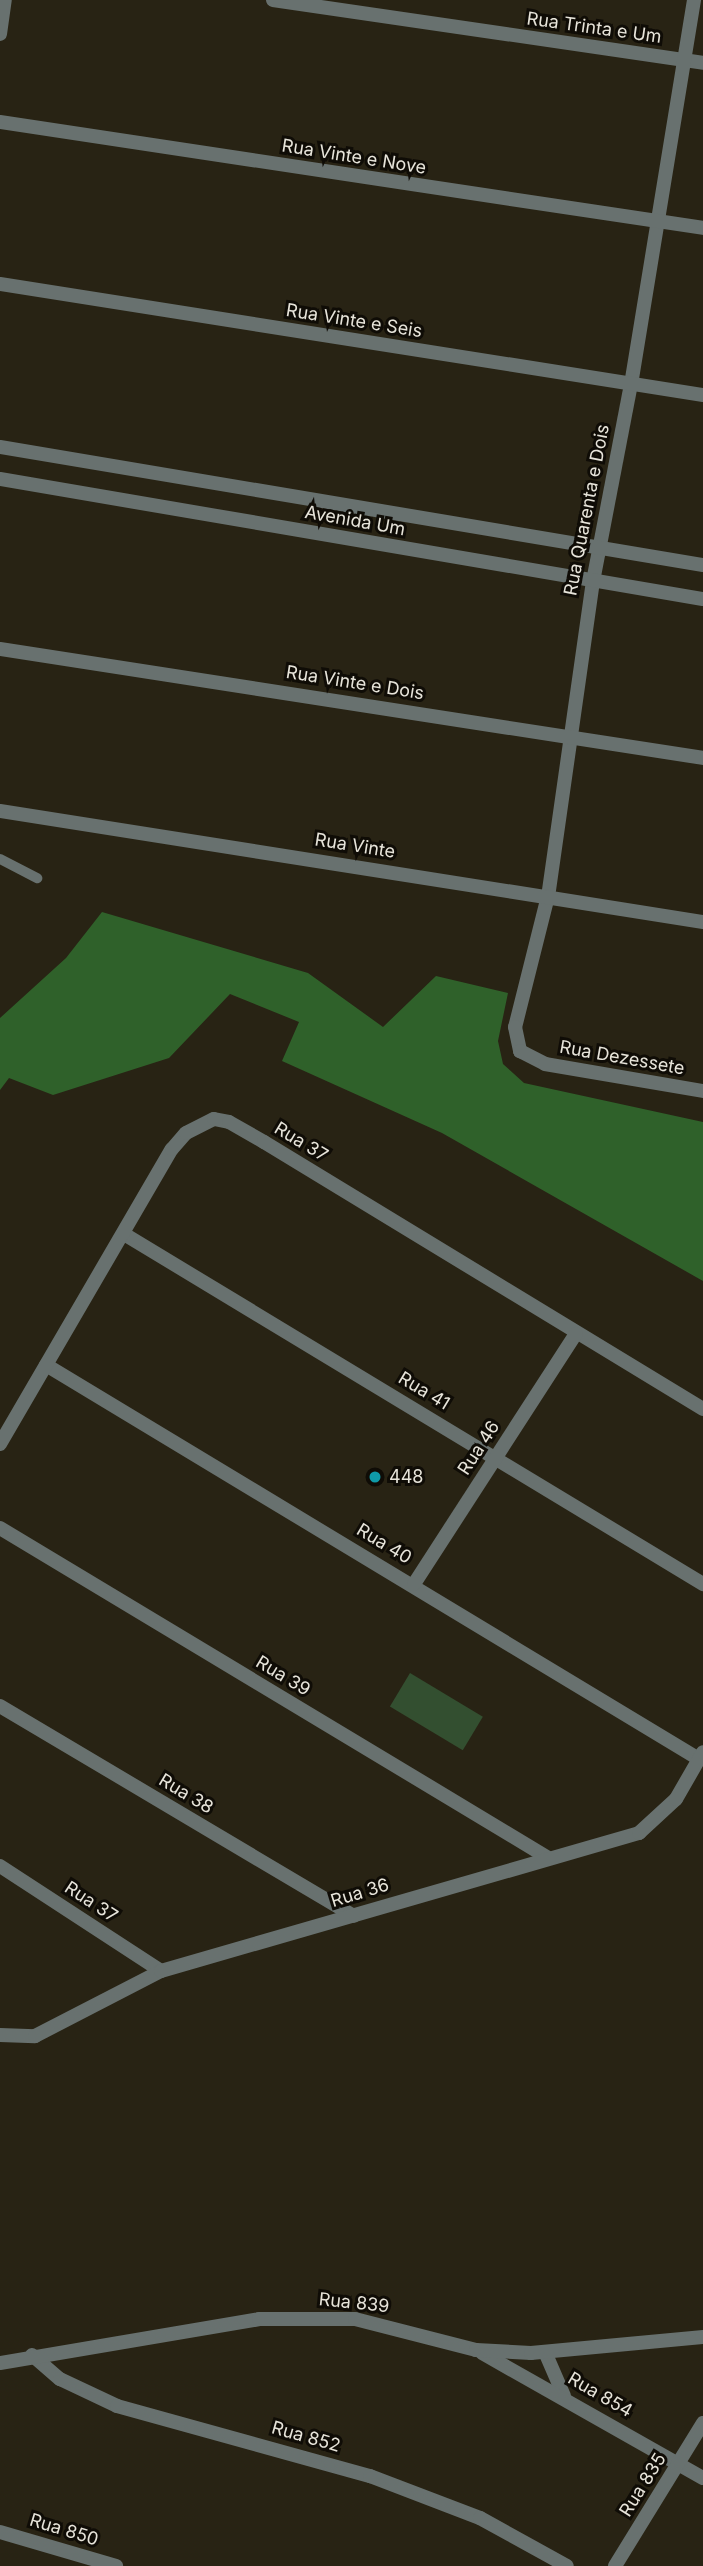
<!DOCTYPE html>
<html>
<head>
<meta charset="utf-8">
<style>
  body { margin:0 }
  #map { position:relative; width:703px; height:2566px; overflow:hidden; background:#282314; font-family:Inter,sans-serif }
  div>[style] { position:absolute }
  .green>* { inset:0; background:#334f30; transform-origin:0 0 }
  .forest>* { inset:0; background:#2f612a }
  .lane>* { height:10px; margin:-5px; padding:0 5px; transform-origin:5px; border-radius:5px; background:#68716f }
  .street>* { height:14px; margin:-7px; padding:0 7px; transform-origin:7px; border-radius:7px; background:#68716f }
  .dots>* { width:19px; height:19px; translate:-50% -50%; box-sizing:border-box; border:4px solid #0f0c06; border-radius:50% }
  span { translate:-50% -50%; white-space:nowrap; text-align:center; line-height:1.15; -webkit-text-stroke:6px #0f0c06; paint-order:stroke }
  .street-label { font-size:18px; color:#e7e4da }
  .poi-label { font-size:18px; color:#e7e4da }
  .left { translate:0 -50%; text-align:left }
</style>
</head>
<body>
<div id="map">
  <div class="green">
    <div style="left:410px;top:1673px;width:85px;height:39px;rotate:31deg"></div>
  </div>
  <div class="forest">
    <div style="clip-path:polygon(102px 912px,308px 973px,383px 1027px,436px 976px,508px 993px,498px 1041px,503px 1064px,524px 1083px,703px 1122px,703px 1281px,442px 1133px,282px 1061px,299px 1022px,230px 994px,169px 1058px,53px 1095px,9px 1078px,0 1090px,0 1018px,66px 958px)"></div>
  </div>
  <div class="lane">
    <div style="left:0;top:859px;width:42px;rotate:27.2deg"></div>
  </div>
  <div class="street">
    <div style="left:273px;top:0;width:435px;rotate:8.3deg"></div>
    <div style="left:694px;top:0;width:389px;rotate:99.3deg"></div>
    <div style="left:631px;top:384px;width:201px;rotate:100.9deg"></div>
    <div style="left:593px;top:581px;width:318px;rotate:98.1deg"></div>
    <div style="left:548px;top:896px;width:135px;rotate:104.1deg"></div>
    <div style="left:515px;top:1027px;width:25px;rotate:78deg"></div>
    <div style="left:520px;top:1051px;width:28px;rotate:27deg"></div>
    <div style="left:545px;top:1064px;width:160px;rotate:9.7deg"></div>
    <div style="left:0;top:34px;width:34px;rotate:-82deg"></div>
    <div style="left:0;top:122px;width:711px;rotate:8.57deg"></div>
    <div style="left:0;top:284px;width:712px;rotate:8.97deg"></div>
    <div style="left:0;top:447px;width:713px;rotate:9.53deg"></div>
    <div style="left:0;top:479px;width:713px;rotate:9.69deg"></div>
    <div style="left:0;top:649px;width:711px;rotate:8.81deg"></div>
    <div style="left:0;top:811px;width:712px;rotate:8.97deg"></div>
    <div style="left:124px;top:1234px;width:677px;rotate:31.15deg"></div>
    <div style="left:46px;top:1365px;width:763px;rotate:31.11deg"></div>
    <div style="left:0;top:1444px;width:341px;rotate:-59.8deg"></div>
    <div style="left:172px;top:1149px;width:21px;rotate:-49deg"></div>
    <div style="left:186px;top:1133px;width:31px;rotate:-27deg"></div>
    <div style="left:214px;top:1119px;width:15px;rotate:11deg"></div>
    <div style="left:229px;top:1122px;width:40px;rotate:29.7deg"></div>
    <div style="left:264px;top:1142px;width:514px;rotate:31.31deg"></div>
    <div style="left:0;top:1528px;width:638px;rotate:31.03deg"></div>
    <div style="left:414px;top:1584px;width:298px;rotate:-57.1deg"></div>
    <div style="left:0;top:1706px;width:411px;rotate:30.7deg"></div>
    <div style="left:0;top:1866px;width:192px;rotate:33.1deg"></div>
    <div style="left:0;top:2035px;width:35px;rotate:2deg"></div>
    <div style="left:35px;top:2036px;width:142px;rotate:-27.3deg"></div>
    <div style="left:161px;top:1971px;width:498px;rotate:-16.1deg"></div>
    <div style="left:639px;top:1833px;width:50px;rotate:-42.6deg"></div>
    <div style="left:676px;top:1799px;width:54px;rotate:-60.1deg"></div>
    <div style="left:545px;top:2352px;width:48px;rotate:66.6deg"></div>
    <div style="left:482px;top:2353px;width:254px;rotate:29.5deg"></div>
    <div style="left:32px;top:2355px;width:37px;rotate:41deg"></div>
    <div style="left:60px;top:2379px;width:63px;rotate:25.3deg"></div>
    <div style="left:117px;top:2406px;width:263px;rotate:15.5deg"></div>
    <div style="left:370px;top:2476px;width:118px;rotate:20.9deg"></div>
    <div style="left:480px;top:2518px;width:99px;rotate:28.9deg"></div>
    <div style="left:0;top:2363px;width:263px;rotate:-9.6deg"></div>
    <div style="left:259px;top:2319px;width:96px"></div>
    <div style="left:355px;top:2319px;width:125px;rotate:14.4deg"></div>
    <div style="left:476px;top:2350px;width:55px;rotate:3.1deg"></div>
    <div style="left:531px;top:2353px;width:173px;rotate:-5.3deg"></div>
    <div style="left:0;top:2532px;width:121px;rotate:16.3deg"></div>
    <div style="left:615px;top:2566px;width:168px;rotate:-58.4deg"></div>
  </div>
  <div class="dots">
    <div style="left:375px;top:1477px;background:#0f9aa8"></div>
  </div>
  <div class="street-label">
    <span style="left:594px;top:28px;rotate:8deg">Rua Trinta e Um</span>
    <span style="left:354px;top:157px;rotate:9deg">Rua Vinte e Nove</span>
    <span style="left:354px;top:321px;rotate:9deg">Rua Vinte e Seis</span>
    <span style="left:587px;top:510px;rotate:-79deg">Rua Quarenta e Dois</span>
    <span style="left:355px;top:521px;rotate:10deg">Avenida Um</span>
    <span style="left:355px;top:683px;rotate:9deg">Rua Vinte e Dois</span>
    <span style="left:355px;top:846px;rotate:9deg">Rua Vinte</span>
    <span style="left:622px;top:1058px;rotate:10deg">Rua Dezessete</span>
    <span style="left:301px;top:1142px;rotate:31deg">Rua 37</span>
    <span style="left:424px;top:1391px;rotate:31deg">Rua 41</span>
    <span style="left:479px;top:1448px;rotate:-57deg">Rua 46</span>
    <span style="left:384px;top:1544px;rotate:31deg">Rua 40</span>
    <span style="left:283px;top:1676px;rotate:31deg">Rua 39</span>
    <span style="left:186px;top:1794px;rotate:31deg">Rua 38</span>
    <span style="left:360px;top:1893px;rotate:-17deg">Rua 36</span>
    <span style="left:91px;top:1902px;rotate:33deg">Rua 37</span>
    <span style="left:354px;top:2303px;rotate:6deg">Rua 839</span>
    <span style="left:600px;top:2395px;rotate:30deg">Rua 854</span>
    <span style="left:306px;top:2437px;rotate:16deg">Rua 852</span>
    <span style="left:643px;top:2485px;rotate:-58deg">Rua 835</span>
    <span style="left:64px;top:2530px;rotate:17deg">Rua 850</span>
  </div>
  <div class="poi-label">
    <span class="left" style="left:389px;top:1477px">448</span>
  </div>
</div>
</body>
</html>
